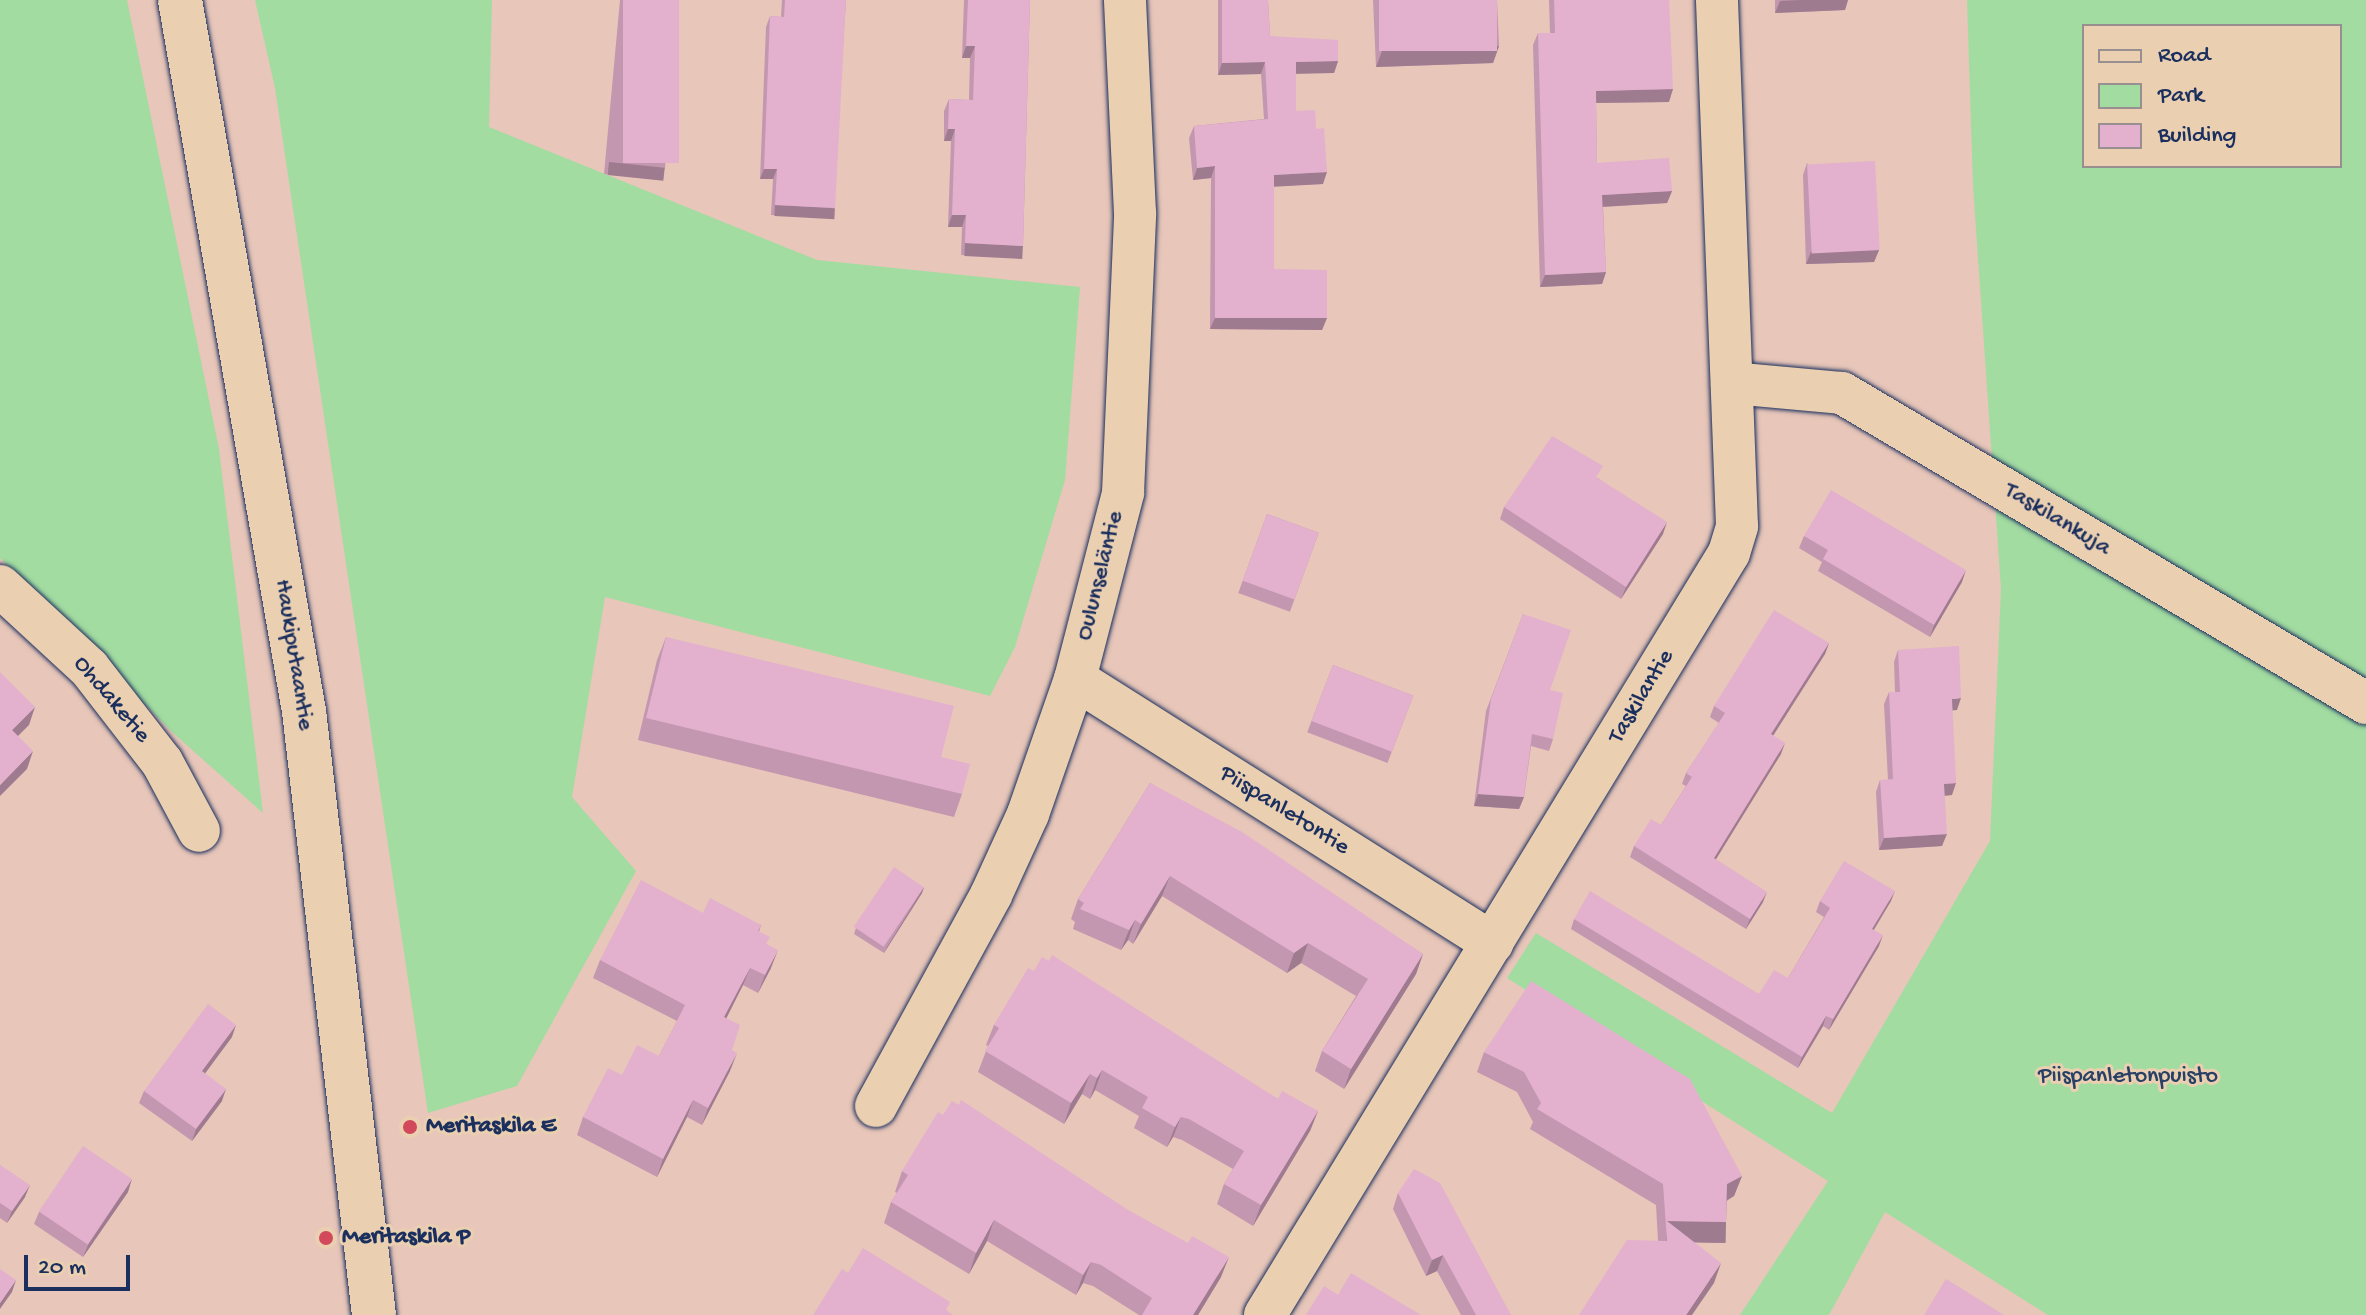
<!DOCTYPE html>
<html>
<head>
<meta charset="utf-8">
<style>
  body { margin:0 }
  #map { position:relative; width:2366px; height:1315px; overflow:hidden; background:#e8c6b9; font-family:"Gochi Hand",sans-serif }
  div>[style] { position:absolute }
  .green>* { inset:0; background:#a2dca1 }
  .roads { filter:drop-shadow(0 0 2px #1b2f5e) drop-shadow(0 0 2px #1b2f5e) }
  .street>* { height:42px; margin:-21px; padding:0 21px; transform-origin:21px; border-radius:21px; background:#eacfb1 }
  .secondary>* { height:44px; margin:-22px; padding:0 22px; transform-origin:22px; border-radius:22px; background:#eacfb1 }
  .wall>* { inset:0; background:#c397b0; transform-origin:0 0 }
  .shaded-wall>* { inset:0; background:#9f7b90; transform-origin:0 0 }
  .building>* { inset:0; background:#e3b0cd; transform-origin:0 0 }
  .dots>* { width:22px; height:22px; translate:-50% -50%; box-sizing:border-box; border:4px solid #eacfb1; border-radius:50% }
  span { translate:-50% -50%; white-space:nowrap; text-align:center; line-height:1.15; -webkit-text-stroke:6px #eacfb1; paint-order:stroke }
  .street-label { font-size:24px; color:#1b2f5e }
  .park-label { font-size:24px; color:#284065 }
  .poi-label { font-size:24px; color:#1b2f5e; font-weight:700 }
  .left { translate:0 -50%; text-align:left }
  .legend { position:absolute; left:2082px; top:24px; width:260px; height:144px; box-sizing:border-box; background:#eacfb1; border:2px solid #978f90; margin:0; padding:10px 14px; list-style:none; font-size:24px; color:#1b2f5e }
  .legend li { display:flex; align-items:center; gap:16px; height:40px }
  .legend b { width:40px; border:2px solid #978f90 }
  .scale { position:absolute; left:24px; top:1255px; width:106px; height:36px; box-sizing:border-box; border:4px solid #1b2f5e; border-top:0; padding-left:10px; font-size:24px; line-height:28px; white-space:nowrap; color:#1b2f5e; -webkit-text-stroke:6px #eacfb1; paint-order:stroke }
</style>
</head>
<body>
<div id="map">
  <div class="green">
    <div style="clip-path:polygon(0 0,127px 0,219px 449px,263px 813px,172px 732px,0 558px)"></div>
    <div style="clip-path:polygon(255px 0,492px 0,489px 127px,817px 260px,1080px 287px,1065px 480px,1015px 647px,990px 696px,605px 597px,572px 797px,636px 871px,517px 1086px,428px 1113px,275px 88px)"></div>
    <div style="clip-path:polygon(evenodd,1967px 0,2366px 0,2366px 1315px,2048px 1315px,1885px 1212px,1829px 1315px,1740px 1315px,1828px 1181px,1507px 978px,1536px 933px,1832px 1113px,1990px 841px,2001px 589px,1973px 186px,1967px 0,2084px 26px,2340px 26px,2340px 166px,2084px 166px,2084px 26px)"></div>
  </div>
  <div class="roads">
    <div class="street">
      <div style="left:1732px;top:383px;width:110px;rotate:5.2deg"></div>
      <div style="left:1842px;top:393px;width:609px;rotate:30.61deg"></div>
      <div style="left:0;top:586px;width:121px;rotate:42.7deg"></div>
      <div style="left:89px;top:668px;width:119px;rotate:52.2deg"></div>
      <div style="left:162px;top:762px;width:78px;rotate:61.8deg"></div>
      <div style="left:1075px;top:679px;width:494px;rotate:32.3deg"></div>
      <div style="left:876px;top:1106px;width:240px;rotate:-61.4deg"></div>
      <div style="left:991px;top:895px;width:89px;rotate:-65.4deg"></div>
      <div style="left:1028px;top:814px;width:143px;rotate:-70.8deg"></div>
      <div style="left:1075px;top:679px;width:192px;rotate:-75.5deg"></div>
      <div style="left:1123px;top:493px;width:280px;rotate:-87.5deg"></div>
      <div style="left:1135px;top:213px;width:213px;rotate:-92.7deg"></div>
      <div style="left:1265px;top:1315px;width:892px;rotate:-58.66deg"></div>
      <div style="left:1729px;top:553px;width:28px;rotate:-73deg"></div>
      <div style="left:1737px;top:526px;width:526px;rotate:-92.18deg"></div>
    </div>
    <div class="secondary">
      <div style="left:180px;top:0;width:722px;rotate:80.11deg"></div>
      <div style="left:304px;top:711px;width:608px;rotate:83.39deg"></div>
    </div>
  </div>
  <div class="wall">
    <div style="clip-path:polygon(620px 0,679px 0,665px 168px,660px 180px,604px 174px)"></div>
    <div style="clip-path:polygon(782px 0,846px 0,832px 218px,771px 215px,773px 179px,760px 179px,766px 27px,770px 16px,781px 17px)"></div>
    <div style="clip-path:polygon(964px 0,1030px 0,1023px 246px,1018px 258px,961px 255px,962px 227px,948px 227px,951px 141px,944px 141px,944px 111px,949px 99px,969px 100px,970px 58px,962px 58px)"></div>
    <div style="clip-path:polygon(1218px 0,1268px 0,1270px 36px,1338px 61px,1334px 73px,1296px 73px,1296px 111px,1316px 129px,1323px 184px,1274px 186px,1274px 269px,1327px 318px,1322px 330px,1210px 329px,1211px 178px,1193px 180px,1189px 138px,1194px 126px,1264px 119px,1261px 74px,1218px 75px)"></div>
    <div style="clip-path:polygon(1373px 0,1497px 0,1499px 46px,1493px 63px,1376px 67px)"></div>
    <div style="clip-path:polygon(1549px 0,1669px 0,1669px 102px,1596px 103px,1597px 163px,1672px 191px,1667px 203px,1603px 207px,1606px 272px,1602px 284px,1540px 287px,1533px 45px,1538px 33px,1550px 33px)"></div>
    <div style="clip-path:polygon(1775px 0,1848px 0,1845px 10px,1775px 13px)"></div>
    <div style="clip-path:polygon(1807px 163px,1879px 250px,1874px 262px,1806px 264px,1803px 175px)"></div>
    <div style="clip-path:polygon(1598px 478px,1663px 534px,1621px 599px,1500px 519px,1504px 507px)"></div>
    <div style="left:1267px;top:514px;width:55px;height:84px;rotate:20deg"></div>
    <div style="clip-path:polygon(1804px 536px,1962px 582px,1930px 637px,1818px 571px,1822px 562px,1799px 548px)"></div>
    <div style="clip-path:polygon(1523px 614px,1550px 690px,1553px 739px,1549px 751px,1531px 746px,1524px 797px,1519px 809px,1474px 806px,1486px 711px)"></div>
    <div style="clip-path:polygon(666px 637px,941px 757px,962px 794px,954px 817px,638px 740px,657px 660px)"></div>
    <div style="clip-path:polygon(1829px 643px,1825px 654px,1773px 736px,1781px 754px,1715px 860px,1763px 902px,1746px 929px,1630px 857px,1634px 846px,1661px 825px,1686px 786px,1682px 784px,1686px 773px,1719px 723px,1710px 717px,1714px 706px)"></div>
    <div style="clip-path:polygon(1898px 650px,1957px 710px,1952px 710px,1952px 795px,1944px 796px,1942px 846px,1879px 850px,1876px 792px,1880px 780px,1888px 780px,1884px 704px,1889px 692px,1895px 692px,1894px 662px)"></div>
    <div style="left:1333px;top:665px;width:86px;height:72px;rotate:21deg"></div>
    <div style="clip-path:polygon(1150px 783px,1423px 954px,1416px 974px,1344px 1089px,1315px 1071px,1322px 1051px,1356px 996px,1301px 963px,1287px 973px,1162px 896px,1133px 944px,1128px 940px,1121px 950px,1073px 929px,1075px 922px,1071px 919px,1078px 899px)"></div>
    <div style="clip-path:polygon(924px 887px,922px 893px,884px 953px,854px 934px,856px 928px)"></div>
    <div style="clip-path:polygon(1820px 901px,1891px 901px,1874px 930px,1879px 946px,1829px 1030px,1823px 1026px,1798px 1068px,1571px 929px,1574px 919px,1759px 994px,1788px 978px,1824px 917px,1816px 912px)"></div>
    <div style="clip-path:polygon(703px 913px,761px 925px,759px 932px,767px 945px,771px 968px,758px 993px,743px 985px,726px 1018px,732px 1050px,730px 1071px,702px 1125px,687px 1117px,657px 1177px,577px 1135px,583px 1117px,622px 1075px,659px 1056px,677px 1021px,593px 978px,600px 960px)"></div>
    <div style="clip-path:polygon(1034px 971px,1278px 1099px,1318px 1111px,1310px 1131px,1253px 1226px,1217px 1204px,1224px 1184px,1233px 1169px,1182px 1140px,1173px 1137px,1167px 1147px,1134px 1128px,1139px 1116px,1095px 1090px,1090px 1099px,1082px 1094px,1064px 1124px,978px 1072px,988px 1046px,986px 1045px,994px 1025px)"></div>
    <div style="clip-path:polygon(232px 1037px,205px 1073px,222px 1101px,192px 1141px,139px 1103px,144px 1091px)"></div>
    <div style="clip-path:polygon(1484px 1052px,1742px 1176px,1734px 1196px,1727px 1201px,1726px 1222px,1719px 1243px,1694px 1242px,1714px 1283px,1658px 1241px,1656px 1205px,1530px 1129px,1533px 1122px,1517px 1092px,1477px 1072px)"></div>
    <div style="clip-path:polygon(0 1165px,25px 1197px,7px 1223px,0 1218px)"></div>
    <div style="clip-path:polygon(902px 1171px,1221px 1277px,1198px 1315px,1139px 1315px,1093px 1286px,1083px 1283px,1076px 1295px,987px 1241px,969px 1274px,884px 1223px,891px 1202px,897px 1193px,895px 1192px)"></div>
    <div style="clip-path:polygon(128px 1192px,83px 1257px,34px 1224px,39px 1212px)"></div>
    <div style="clip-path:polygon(1398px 1193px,1511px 1315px,1461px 1315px,1437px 1271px,1426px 1276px,1393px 1209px)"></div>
  </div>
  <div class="shaded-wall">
    <div style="clip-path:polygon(1800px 0,1848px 0,1845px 10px,1775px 13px,1780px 1px)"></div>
    <div style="clip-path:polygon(966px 46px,975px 46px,970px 58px,962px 58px)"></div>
    <div style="clip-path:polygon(1499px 46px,1493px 63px,1376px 67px,1382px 51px)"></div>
    <div style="clip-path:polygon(1338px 61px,1334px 73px,1292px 74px,1296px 62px)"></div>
    <div style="clip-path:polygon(1265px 62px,1261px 74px,1218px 75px,1222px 63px)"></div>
    <div style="clip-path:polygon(1673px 89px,1669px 102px,1592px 103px,1596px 91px)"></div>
    <div style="clip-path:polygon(948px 129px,955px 129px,951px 141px,944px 141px)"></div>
    <div style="left:609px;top:162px;width:56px;height:13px;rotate:6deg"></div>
    <div style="clip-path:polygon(1215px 166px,1211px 178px,1193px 180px,1197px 168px)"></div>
    <div style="clip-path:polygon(764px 169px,777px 169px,773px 179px,760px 179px)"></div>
    <div style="clip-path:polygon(1327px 172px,1323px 184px,1270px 187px,1274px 175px)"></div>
    <div style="clip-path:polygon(1672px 191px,1667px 203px,1598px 207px,1602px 195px)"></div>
    <div style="left:775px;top:205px;width:60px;height:11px;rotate:3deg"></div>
    <div style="clip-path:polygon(952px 215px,966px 215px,962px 227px,948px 227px)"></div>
    <div style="left:965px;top:243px;width:58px;height:13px;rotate:3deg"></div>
    <div style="clip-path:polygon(1879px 250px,1874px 262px,1806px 264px,1811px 252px)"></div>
    <div style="clip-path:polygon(1606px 272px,1602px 284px,1540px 287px,1545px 275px)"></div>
    <div style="clip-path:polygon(1215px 318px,1327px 318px,1322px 330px,1210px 329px)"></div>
    <div style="clip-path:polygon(1667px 522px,1663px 534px,1621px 599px,1626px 587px)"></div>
    <div style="clip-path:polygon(1966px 570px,1962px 582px,1930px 637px,1934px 625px)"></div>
    <div style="clip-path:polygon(1829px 643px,1825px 654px,1767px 745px,1771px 734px)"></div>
    <div style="clip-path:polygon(1961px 698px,1957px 710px,1947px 711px,1952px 699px)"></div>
    <div style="clip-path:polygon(35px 707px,29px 725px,6px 748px,12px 730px)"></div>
    <div style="clip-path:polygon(1785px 743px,1781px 754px,1710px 869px,1714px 858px)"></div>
    <div style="clip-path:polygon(33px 751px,27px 769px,0 796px,0 785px)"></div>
    <div style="clip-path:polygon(1956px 783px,1952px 795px,1939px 796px,1944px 784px)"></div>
    <div style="clip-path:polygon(1478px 794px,1524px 797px,1519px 809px,1474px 806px)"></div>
    <div style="clip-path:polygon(1947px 834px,1942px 846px,1879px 850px,1884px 838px)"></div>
    <div style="clip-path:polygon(1170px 876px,1162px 896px,1133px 944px,1141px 924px)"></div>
    <div style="clip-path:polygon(924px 887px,922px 893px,884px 953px,887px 947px)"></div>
    <div style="clip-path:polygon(1895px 891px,1891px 901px,1868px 939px,1872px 929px)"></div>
    <div style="clip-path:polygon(1767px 892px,1763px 902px,1746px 929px,1750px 919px)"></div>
    <div style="clip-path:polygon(1135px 920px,1128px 940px,1121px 950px,1129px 930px)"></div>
    <div style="clip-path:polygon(1883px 935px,1879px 946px,1829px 1030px,1833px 1019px)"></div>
    <div style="clip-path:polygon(1308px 943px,1301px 963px,1287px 973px,1294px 953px)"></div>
    <div style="clip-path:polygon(778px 950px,771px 968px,758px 993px,765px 975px)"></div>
    <div style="clip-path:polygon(1423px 954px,1416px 974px,1344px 1089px,1351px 1069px)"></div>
    <div style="clip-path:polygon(750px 968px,743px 985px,718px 1035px,724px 1017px)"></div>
    <div style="clip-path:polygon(1826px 1016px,1823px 1026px,1798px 1068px,1802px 1057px)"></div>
    <div style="clip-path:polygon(236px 1025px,232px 1037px,198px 1083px,202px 1071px)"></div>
    <div style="clip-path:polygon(737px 1053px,730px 1071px,702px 1125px,708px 1108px)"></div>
    <div style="clip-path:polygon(1102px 1070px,1095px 1090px,1090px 1099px,1097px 1078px)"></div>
    <div style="clip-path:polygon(1090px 1074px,1082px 1094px,1064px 1124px,1071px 1103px)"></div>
    <div style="clip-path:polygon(226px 1089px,222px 1101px,192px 1141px,196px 1129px)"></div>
    <div style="clip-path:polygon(693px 1100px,687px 1117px,657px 1177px,663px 1159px)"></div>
    <div style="clip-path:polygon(1318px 1111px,1310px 1131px,1253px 1226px,1261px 1205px)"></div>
    <div style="clip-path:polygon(1181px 1117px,1173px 1137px,1167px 1147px,1175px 1127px)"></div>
    <div style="clip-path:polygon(1742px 1176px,1734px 1196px,1720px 1204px,1727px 1184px)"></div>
    <div style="clip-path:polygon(132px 1179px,128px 1192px,83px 1257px,88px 1245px)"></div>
    <div style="clip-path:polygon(30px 1185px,25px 1197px,7px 1223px,12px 1211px)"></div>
    <div style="clip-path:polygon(994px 1220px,987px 1241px,969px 1274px,976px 1253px)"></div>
    <div style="left:1667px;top:1221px;width:59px;height:21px;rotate:1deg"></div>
    <div style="clip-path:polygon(1443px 1255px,1437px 1271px,1426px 1276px,1432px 1260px)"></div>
    <div style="clip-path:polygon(1229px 1257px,1221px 1277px,1198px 1315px,1193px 1315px)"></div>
    <div style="clip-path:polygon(1091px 1262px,1083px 1283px,1076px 1295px,1083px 1275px)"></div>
    <div style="clip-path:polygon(1721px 1263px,1714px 1283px,1692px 1315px,1686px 1315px)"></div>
    <div style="clip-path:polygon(16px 1280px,12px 1292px,0 1309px,0 1303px)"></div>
  </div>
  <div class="building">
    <div style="left:623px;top:0;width:56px;height:163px"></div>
    <div style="clip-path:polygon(785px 0,846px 0,835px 208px,775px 205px,777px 169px,764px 169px,770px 16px,784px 17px)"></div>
    <div style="clip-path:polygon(968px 0,1030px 0,1023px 246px,965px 243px,966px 215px,952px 215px,955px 129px,948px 129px,949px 99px,973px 100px,975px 46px,966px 46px)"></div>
    <div style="clip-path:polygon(1222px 0,1268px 0,1270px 36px,1338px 40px,1338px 61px,1296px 62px,1296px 111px,1315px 110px,1316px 129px,1324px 128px,1327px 172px,1274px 175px,1274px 269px,1327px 270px,1327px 318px,1215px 318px,1215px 166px,1197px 168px,1194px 126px,1268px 119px,1265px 62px,1222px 63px)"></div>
    <div style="left:1379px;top:0;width:118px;height:51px"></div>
    <div style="clip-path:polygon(1554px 0,1669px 0,1673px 89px,1596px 91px,1597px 163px,1669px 158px,1672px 191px,1602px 195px,1606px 272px,1545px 275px,1538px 33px,1555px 33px)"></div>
    <div style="left:1875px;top:161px;width:89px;height:68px;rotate:87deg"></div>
    <div style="clip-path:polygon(1552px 436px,1603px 466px,1596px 477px,1667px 522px,1626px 587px,1504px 507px)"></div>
    <div style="clip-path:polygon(1831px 490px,1966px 570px,1934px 625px,1823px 559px,1828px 550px,1804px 536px)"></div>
    <div style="left:1267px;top:514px;width:55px;height:71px;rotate:20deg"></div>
    <div style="clip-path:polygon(1774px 610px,1829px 643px,1771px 734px,1785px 743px,1714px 858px,1767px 892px,1750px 919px,1634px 846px,1651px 819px,1661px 825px,1692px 777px,1686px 773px,1725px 713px,1714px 706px)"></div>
    <div style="clip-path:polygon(1523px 614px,1571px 630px,1550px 690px,1563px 693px,1553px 739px,1532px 734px,1524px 797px,1478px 794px,1491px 699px)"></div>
    <div style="clip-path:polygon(666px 637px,954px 706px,941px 757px,970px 764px,962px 794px,646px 718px)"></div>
    <div style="clip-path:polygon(1959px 646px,1961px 698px,1952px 699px,1956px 783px,1944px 784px,1947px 834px,1884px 838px,1880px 780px,1893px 779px,1889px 692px,1900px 692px,1898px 650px)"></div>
    <div style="left:1333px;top:665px;width:86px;height:60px;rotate:21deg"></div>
    <div style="clip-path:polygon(0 672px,35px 707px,12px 730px,33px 751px,0 785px)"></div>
    <div style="clip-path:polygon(1150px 783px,1242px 832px,1423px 954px,1351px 1069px,1322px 1051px,1368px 979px,1308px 943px,1294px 953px,1170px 876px,1141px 924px,1135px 920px,1129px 930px,1080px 909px,1084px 903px,1078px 899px)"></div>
    <div style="clip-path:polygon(1844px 861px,1895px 891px,1872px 929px,1883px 935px,1833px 1019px,1826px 1016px,1802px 1057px,1574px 919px,1590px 891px,1759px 994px,1774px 970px,1788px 978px,1830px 908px,1820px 901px)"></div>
    <div style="left:894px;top:867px;width:36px;height:72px;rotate:34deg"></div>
    <div style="clip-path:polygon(641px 880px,703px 913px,710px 898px,761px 925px,758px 931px,770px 937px,766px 944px,778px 950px,765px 975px,750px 968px,724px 1017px,740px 1025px,732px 1050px,737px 1053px,708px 1108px,693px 1100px,663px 1159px,583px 1117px,608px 1068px,622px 1075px,637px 1045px,659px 1056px,685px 1005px,600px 960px)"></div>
    <div style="clip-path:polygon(1052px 955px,1278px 1099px,1282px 1091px,1318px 1111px,1261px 1205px,1224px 1184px,1244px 1151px,1189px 1119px,1181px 1117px,1175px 1127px,1142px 1108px,1148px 1097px,1102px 1070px,1097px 1078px,1090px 1074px,1071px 1103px,985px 1051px,999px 1028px,994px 1025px,1028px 968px,1034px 971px,1042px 957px,1049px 961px)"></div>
    <div style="clip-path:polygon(1531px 981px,1690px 1079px,1742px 1176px,1727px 1184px,1726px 1222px,1667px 1221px,1721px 1263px,1686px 1315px,1579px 1315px,1627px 1240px,1667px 1241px,1663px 1184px,1537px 1109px,1541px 1103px,1524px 1072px,1484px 1052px)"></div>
    <div style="clip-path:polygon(208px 1004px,236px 1025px,202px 1071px,226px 1089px,196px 1129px,144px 1091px)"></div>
    <div style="clip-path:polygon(961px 1100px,1128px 1210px,1188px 1243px,1192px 1236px,1229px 1257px,1193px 1315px,1142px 1315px,1152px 1298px,1101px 1265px,1091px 1262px,1083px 1275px,994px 1220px,976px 1253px,891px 1202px,908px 1175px,902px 1171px,938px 1112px,943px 1115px,952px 1101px,959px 1105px)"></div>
    <div style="left:83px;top:1146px;width:59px;height:79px;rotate:34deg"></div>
    <div style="clip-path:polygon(0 1165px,30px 1185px,12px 1211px,0 1203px)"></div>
    <div style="clip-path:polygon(1414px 1169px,1440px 1183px,1511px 1315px,1476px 1315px,1443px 1255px,1432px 1260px,1398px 1193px)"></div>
    <div style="clip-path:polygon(863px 1248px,950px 1302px,946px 1310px,953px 1315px,813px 1315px,842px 1269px,848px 1273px)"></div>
    <div style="clip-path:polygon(0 1269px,16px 1280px,0 1303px)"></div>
    <div style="clip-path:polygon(1351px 1273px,1421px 1315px,1306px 1315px,1324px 1286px,1338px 1295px)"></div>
    <div style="clip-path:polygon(1946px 1279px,2004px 1315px,1924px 1315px)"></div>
  </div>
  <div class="dots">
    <div style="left:410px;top:1127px;background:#d1495b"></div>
    <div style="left:326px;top:1238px;background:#d1495b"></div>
  </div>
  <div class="street-label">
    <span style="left:2057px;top:520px;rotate:31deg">Taskilankuja</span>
    <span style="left:1101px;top:576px;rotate:-76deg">Oulunseläntie</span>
    <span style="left:293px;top:655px;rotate:81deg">Haukiputaantie</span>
    <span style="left:1642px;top:697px;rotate:-59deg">Taskilantie</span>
    <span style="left:111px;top:700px;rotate:50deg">Ohdaketie</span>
    <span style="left:1284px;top:811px;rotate:32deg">Piispanletontie</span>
  </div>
  <div class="park-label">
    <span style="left:2128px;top:1077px">Piispanletonpuisto</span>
  </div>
  <div class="poi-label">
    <span class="left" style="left:426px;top:1127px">Meritaskila E</span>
    <span class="left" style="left:342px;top:1238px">Meritaskila P</span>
  </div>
  <ul class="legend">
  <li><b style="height:10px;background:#eacfb1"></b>Road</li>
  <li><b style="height:22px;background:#a2dca1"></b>Park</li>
  <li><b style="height:22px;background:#e3b0cd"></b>Building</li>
  </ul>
  <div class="scale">20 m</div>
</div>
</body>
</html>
